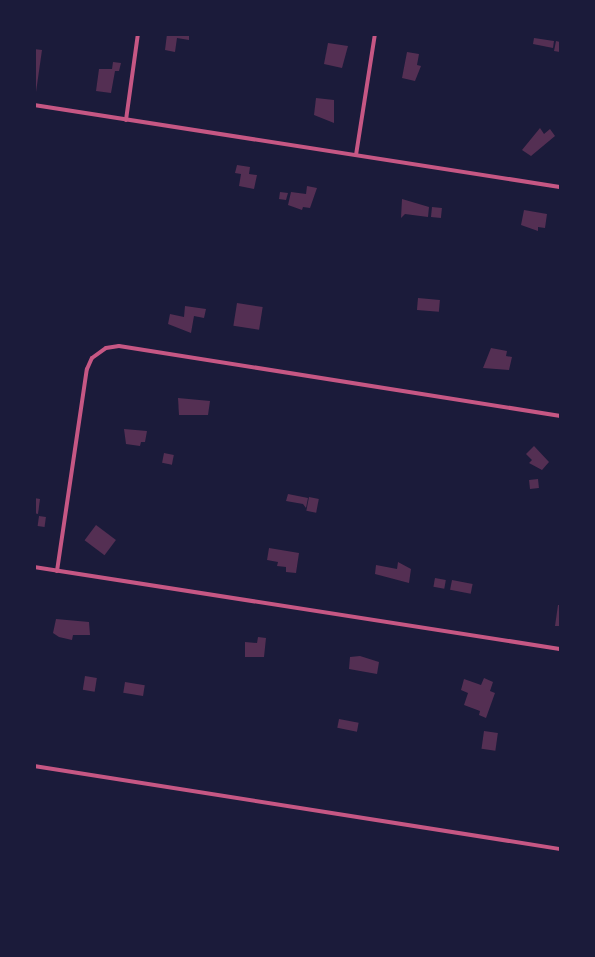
<!DOCTYPE html>
<html>
<head>
<meta charset="utf-8">
<style>
  body { margin:0 }
  #map { position:relative; width:595px; height:957px; overflow:hidden; background:#1b1b3a; font-family:Overpass,sans-serif }
  div>[style] { position:absolute }
  .building>* { inset:0; background:#542f53; transform-origin:0 0 }
  .minor>* { height:4px; margin:-2px; padding:0 2px; transform-origin:2px; border-radius:2px; background:#c65784 }
  span { translate:-50% -50%; white-space:nowrap; text-align:center; line-height:1.15; -webkit-text-stroke:4.5px #1b1b3a; paint-order:stroke }
  .frame { position:absolute; inset:0; border:36px solid #1b1b3a; pointer-events:none }
</style>
</head>
<body>
<div id="map">
  <div class="building">
    <div style="clip-path:polygon(167px 34px,189px 34px,189px 40px,177px 38px,175px 52px,165px 50px)"></div>
    <div style="clip-path:polygon(534px 38px,554px 41px,553px 48px,533px 44px)"></div>
    <div style="clip-path:polygon(556px 41px,560px 42px,560px 52px,554px 51px)"></div>
    <div style="clip-path:polygon(328px 43px,348px 46px,342px 68px,324px 64px)"></div>
    <div style="clip-path:polygon(34px 49px,42px 50px,36px 92px,34px 91px)"></div>
    <div style="clip-path:polygon(407px 52px,419px 54px,417px 65px,421px 66px,415px 81px,402px 78px)"></div>
    <div style="clip-path:polygon(113px 62px,121px 63px,119px 71px,115px 71px,111px 93px,96px 91px,99px 69px,112px 69px)"></div>
    <div style="clip-path:polygon(316px 98px,334px 100px,334px 123px,314px 115px)"></div>
    <div style="clip-path:polygon(540px 128px,544px 134px,550px 129px,555px 136px,531px 156px,522px 150px)"></div>
    <div style="clip-path:polygon(237px 165px,250px 167px,249px 174px,257px 175px,254px 189px,239px 186px,241px 174px,235px 173px)"></div>
    <div style="clip-path:polygon(307px 186px,317px 188px,310px 208px,303px 207px,302px 210px,288px 205px,291px 192px,306px 194px)"></div>
    <div style="clip-path:polygon(280px 192px,288px 193px,286px 200px,279px 199px)"></div>
    <div style="clip-path:polygon(402px 199px,429px 207px,428px 217px,405px 214px,401px 218px)"></div>
    <div style="left:432px;top:207px;width:10px;height:10px;rotate:6deg"></div>
    <div style="clip-path:polygon(524px 210px,547px 214px,545px 228px,538px 227px,538px 231px,521px 225px)"></div>
    <div style="left:418px;top:298px;width:22px;height:12px;rotate:5deg"></div>
    <div style="left:237px;top:303px;width:26px;height:23px;rotate:9deg"></div>
    <div style="clip-path:polygon(185px 306px,206px 309px,204px 318px,194px 316px,191px 333px,168px 324px,170px 314px,184px 317px)"></div>
    <div style="clip-path:polygon(491px 348px,507px 351px,506px 356px,512px 357px,509px 370px,483px 368px)"></div>
    <div style="clip-path:polygon(178px 398px,210px 401px,208px 415px,179px 415px)"></div>
    <div style="clip-path:polygon(124px 429px,147px 431px,145px 442px,141px 442px,140px 446px,126px 444px)"></div>
    <div style="clip-path:polygon(534px 446px,549px 462px,542px 470px,529px 463px,532px 460px,526px 454px)"></div>
    <div style="left:164px;top:453px;width:10px;height:10px;rotate:11deg"></div>
    <div style="left:538px;top:479px;width:9px;height:9px;rotate:84deg"></div>
    <div style="clip-path:polygon(288px 494px,308px 498px,306px 508px,303px 504px,286px 501px)"></div>
    <div style="left:309px;top:497px;width:10px;height:14px;rotate:11deg"></div>
    <div style="clip-path:polygon(34px 498px,40px 499px,38px 514px,34px 513px)"></div>
    <div style="left:39px;top:516px;width:7px;height:10px;rotate:8deg"></div>
    <div style="left:96px;top:525px;width:25px;height:19px;rotate:37deg"></div>
    <div style="clip-path:polygon(269px 548px,299px 553px,296px 573px,286px 572px,286px 567px,277px 566px,278px 562px,267px 560px)"></div>
    <div style="clip-path:polygon(398px 562px,411px 569px,409px 583px,375px 574px,376px 565px,397px 569px)"></div>
    <div style="left:435px;top:578px;width:11px;height:9px;rotate:10deg"></div>
    <div style="left:452px;top:580px;width:21px;height:10px;rotate:11deg"></div>
    <div style="clip-path:polygon(558px 605px,560px 605px,560px 626px,555px 626px)"></div>
    <div style="clip-path:polygon(56px 619px,89px 622px,90px 635px,73px 635px,72px 640px,59px 637px,53px 633px)"></div>
    <div style="clip-path:polygon(258px 637px,266px 638px,264px 657px,245px 657px,245px 642px,257px 643px)"></div>
    <div style="clip-path:polygon(360px 656px,379px 662px,377px 674px,349px 669px,350px 657px)"></div>
    <div style="left:85px;top:676px;width:12px;height:14px;rotate:9deg"></div>
    <div style="clip-path:polygon(484px 678px,493px 682px,490px 691px,495px 693px,486px 718px,479px 715px,480px 711px,464px 705px,468px 693px,461px 690px,464px 679px,481px 685px)"></div>
    <div style="left:125px;top:682px;width:20px;height:11px;rotate:9deg"></div>
    <div style="left:339px;top:719px;width:20px;height:9px;rotate:11deg"></div>
    <div style="left:484px;top:731px;width:14px;height:18px;rotate:8deg"></div>
  </div>
  <div class="minor">
    <div style="left:34px;top:105px;width:532px;rotate:8.86deg"></div>
    <div style="left:126px;top:120px;width:87px;rotate:-82.1deg"></div>
    <div style="left:356px;top:155px;width:122px;rotate:-81.1deg"></div>
    <div style="left:34px;top:567px;width:532px;rotate:8.86deg"></div>
    <div style="left:57px;top:571px;width:204px;rotate:-81.6deg"></div>
    <div style="left:87px;top:369px;width:12px;rotate:-66deg"></div>
    <div style="left:92px;top:358px;width:17px;rotate:-36deg"></div>
    <div style="left:106px;top:348px;width:13px;rotate:-9deg"></div>
    <div style="left:119px;top:346px;width:447px;rotate:9deg"></div>
    <div style="left:34px;top:766px;width:533px;rotate:8.97deg"></div>
  </div>
  <div class="frame"></div>
</div>
</body>
</html>
